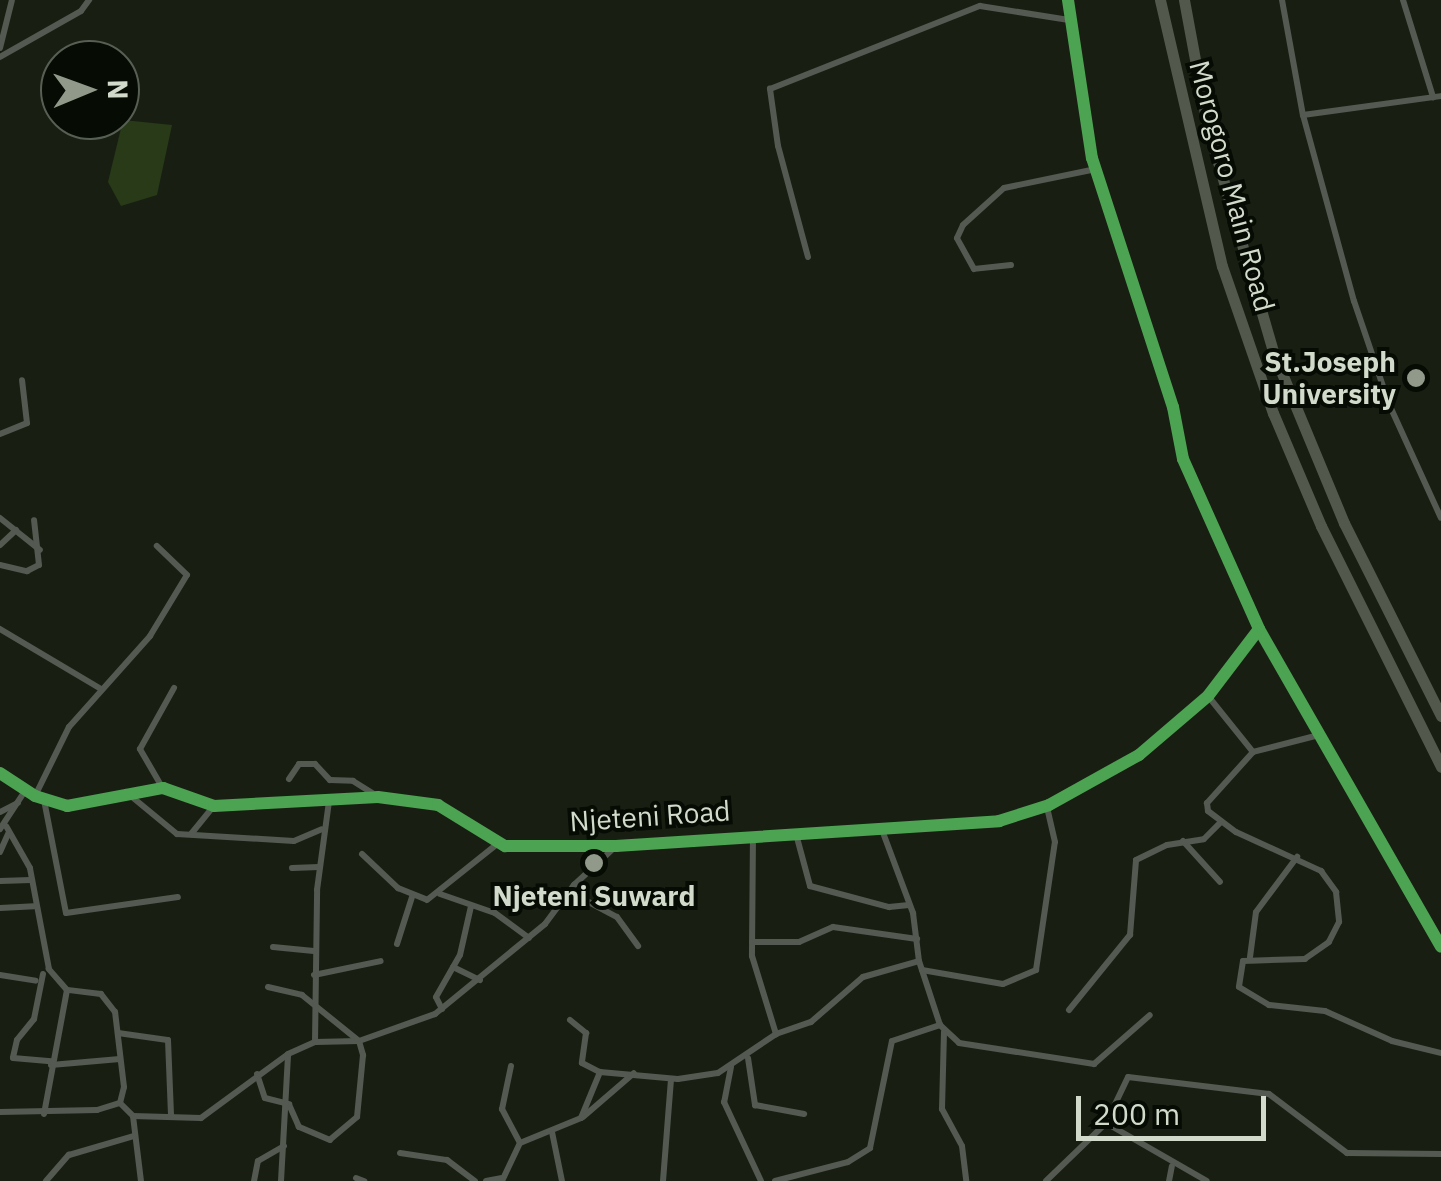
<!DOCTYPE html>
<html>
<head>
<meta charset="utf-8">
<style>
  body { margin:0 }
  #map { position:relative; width:1441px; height:1181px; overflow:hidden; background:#181f12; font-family:"IBM Plex Sans",sans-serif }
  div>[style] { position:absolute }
  .green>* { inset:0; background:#283a18 }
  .minor>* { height:6px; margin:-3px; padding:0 3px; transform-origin:3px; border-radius:3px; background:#545a51 }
  .trunk>* { height:11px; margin:-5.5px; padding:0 5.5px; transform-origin:5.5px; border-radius:5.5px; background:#52584c }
  .cycleway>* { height:12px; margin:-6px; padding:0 6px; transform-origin:6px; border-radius:6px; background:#4ca352 }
  .dots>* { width:28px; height:28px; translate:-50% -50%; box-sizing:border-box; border:5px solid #060b03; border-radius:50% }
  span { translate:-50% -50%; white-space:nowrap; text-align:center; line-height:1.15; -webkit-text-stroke:8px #060b03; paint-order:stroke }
  .street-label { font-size:28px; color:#d1dacb }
  .poi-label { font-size:28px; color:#d1dacb; font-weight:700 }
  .right { translate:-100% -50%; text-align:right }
  .north { position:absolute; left:40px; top:40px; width:100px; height:100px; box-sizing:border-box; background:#060b03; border:2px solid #575e53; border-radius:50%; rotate:89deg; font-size:28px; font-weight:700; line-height:40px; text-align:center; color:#d1dacb }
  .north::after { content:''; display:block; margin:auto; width:35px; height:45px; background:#90998a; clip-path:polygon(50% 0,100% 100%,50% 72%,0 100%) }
  .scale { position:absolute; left:1076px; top:1096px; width:190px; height:45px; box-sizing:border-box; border:5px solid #d1dacb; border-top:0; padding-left:12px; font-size:30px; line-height:35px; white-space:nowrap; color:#d1dacb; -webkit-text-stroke:8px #060b03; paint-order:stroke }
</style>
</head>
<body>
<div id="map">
  <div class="green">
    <div style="clip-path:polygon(123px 120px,172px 125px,157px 195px,121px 206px,108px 182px)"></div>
  </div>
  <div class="minor">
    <div style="left:1068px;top:0;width:160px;rotate:81.4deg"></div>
    <div style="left:1092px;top:158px;width:262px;rotate:72deg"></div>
    <div style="left:1173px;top:407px;width:53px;rotate:79.1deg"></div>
    <div style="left:1183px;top:459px;width:186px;rotate:65.9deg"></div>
    <div style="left:1259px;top:629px;width:366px;rotate:60.2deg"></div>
    <div style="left:1282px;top:0;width:117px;rotate:79.7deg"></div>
    <div style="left:1303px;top:115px;width:193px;rotate:74.7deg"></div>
    <div style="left:1354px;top:301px;width:109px;rotate:71.2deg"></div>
    <div style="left:1389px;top:404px;width:125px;rotate:65.5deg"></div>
    <div style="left:1403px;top:0;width:102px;rotate:72.8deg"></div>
    <div style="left:0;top:48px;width:49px;rotate:-76deg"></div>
    <div style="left:0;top:57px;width:93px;rotate:-29.6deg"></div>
    <div style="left:81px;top:11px;width:14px;rotate:-54deg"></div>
    <div style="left:1303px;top:115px;width:139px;rotate:-7.8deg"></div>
    <div style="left:808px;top:257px;width:115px;rotate:-105.1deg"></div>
    <div style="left:778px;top:146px;width:58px;rotate:-98deg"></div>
    <div style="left:770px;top:89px;width:226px;rotate:-21.6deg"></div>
    <div style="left:980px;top:6px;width:90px;rotate:8.9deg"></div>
    <div style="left:1011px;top:265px;width:37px;rotate:174deg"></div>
    <div style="left:974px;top:269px;width:35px;rotate:-119deg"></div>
    <div style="left:957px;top:238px;width:14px;rotate:-65deg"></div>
    <div style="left:963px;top:225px;width:55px;rotate:-42.1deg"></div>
    <div style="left:1004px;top:188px;width:89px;rotate:-11.7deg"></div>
    <div style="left:0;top:434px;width:29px;rotate:-22deg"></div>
    <div style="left:27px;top:423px;width:43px;rotate:-96.6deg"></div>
    <div style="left:0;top:518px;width:51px;rotate:38.7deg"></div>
    <div style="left:0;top:545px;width:22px;rotate:-43deg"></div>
    <div style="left:0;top:565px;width:28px;rotate:13deg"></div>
    <div style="left:27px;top:571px;width:13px;rotate:-27deg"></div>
    <div style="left:39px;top:565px;width:45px;rotate:-96.3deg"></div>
    <div style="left:0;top:629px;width:117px;rotate:30.7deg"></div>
    <div style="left:1208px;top:696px;width:72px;rotate:51.2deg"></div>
    <div style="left:1319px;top:735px;width:68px;rotate:165.6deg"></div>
    <div style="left:1253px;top:752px;width:69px;rotate:132deg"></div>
    <div style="left:1207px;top:803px;width:8px;rotate:83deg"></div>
    <div style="left:1208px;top:811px;width:35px;rotate:37deg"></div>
    <div style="left:1236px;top:832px;width:94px;rotate:24.6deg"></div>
    <div style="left:1321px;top:871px;width:26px;rotate:54deg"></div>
    <div style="left:1336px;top:892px;width:30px;rotate:84deg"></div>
    <div style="left:1339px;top:922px;width:22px;rotate:117deg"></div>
    <div style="left:1329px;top:942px;width:29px;rotate:145deg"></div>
    <div style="left:1305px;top:959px;width:62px;rotate:178.2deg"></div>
    <div style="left:1243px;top:961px;width:26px;rotate:99deg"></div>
    <div style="left:1239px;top:987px;width:35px;rotate:31deg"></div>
    <div style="left:1269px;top:1005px;width:56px;rotate:6.1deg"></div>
    <div style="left:1325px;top:1011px;width:73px;rotate:24.1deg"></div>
    <div style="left:1392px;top:1041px;width:50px;rotate:13.8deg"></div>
    <div style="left:0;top:773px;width:42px;rotate:33.3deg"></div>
    <div style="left:35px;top:796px;width:34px;rotate:17deg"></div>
    <div style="left:67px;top:806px;width:98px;rotate:-10.6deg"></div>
    <div style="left:163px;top:788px;width:54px;rotate:19.4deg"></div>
    <div style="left:214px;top:806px;width:164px;rotate:-3.1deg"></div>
    <div style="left:378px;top:797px;width:61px;rotate:7.6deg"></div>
    <div style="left:438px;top:805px;width:79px;rotate:31.5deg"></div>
    <div style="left:505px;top:846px;width:111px"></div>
    <div style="left:616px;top:846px;width:384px;rotate:-3.7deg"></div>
    <div style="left:999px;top:821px;width:52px;rotate:-17.7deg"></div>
    <div style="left:1049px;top:805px;width:103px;rotate:-29.1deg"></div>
    <div style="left:1139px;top:755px;width:91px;rotate:-40.5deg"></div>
    <div style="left:1208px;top:696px;width:84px;rotate:-52.7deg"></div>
    <div style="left:289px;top:779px;width:18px;rotate:-56deg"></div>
    <div style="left:299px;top:764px;width:16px"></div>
    <div style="left:315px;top:764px;width:22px;rotate:47deg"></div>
    <div style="left:330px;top:780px;width:23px;rotate:2deg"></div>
    <div style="left:353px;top:781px;width:28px;rotate:32deg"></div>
    <div style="left:162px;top:787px;width:44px;rotate:-120.1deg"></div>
    <div style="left:140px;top:749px;width:70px;rotate:-60.9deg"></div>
    <div style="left:126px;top:792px;width:66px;rotate:39.5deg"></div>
    <div style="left:177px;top:834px;width:117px;rotate:3.4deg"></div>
    <div style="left:294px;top:841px;width:30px;rotate:-23deg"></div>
    <div style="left:35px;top:796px;width:77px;rotate:-63.8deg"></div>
    <div style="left:69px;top:727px;width:122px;rotate:-48.3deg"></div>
    <div style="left:150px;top:636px;width:71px;rotate:-58.8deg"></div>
    <div style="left:187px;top:575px;width:42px;rotate:-136deg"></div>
    <div style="left:44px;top:800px;width:115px;rotate:79deg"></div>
    <div style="left:66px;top:913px;width:113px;rotate:-8.1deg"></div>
    <div style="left:0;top:812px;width:20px;rotate:-27deg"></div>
    <div style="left:0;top:829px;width:45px;rotate:-56.7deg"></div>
    <div style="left:882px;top:830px;width:89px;rotate:69.5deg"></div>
    <div style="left:913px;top:913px;width:48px;rotate:82.9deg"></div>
    <div style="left:919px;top:961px;width:67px;rotate:71.8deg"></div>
    <div style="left:940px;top:1025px;width:26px;rotate:43deg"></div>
    <div style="left:959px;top:1043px;width:137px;rotate:8.8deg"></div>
    <div style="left:1094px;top:1064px;width:74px;rotate:-41.2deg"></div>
    <div style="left:191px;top:834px;width:36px;rotate:-51deg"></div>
    <div style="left:796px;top:834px;width:54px;rotate:74.9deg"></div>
    <div style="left:810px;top:886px;width:82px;rotate:14.9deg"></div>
    <div style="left:889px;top:907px;width:20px;rotate:-6deg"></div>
    <div style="left:753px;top:835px;width:121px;rotate:90.5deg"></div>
    <div style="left:752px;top:956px;width:82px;rotate:72.9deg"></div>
    <div style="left:1183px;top:841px;width:55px;rotate:47.9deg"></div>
    <div style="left:0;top:852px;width:20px;rotate:-66deg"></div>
    <div style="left:362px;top:854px;width:50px;rotate:43.4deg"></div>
    <div style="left:398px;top:888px;width:31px;rotate:22deg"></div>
    <div style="left:427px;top:900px;width:88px;rotate:-38.6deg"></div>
    <div style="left:292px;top:868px;width:27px;rotate:-2deg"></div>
    <div style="left:0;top:881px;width:31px;rotate:-2deg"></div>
    <div style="left:568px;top:891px;width:55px;rotate:28deg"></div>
    <div style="left:617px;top:917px;width:36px;rotate:54deg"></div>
    <div style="left:440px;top:894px;width:58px;rotate:19.1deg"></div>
    <div style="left:495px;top:913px;width:42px;rotate:36.3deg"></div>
    <div style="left:0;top:908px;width:34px;rotate:-3deg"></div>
    <div style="left:752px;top:942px;width:47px"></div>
    <div style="left:799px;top:942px;width:37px;rotate:-24deg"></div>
    <div style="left:833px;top:927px;width:85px;rotate:8.1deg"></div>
    <div style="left:397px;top:944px;width:49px;rotate:-72.3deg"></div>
    <div style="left:273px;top:947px;width:41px;rotate:5.6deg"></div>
    <div style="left:1250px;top:957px;width:45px;rotate:-82.4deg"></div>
    <div style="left:1256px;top:912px;width:69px;rotate:-53.3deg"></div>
    <div style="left:453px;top:967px;width:30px;rotate:26deg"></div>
    <div style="left:922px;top:970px;width:82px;rotate:9.8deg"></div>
    <div style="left:1003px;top:984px;width:36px;rotate:-23deg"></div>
    <div style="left:1036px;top:970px;width:129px;rotate:-81.6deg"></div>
    <div style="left:1055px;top:842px;width:37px;rotate:-103deg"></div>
    <div style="left:43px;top:974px;width:46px;rotate:101.3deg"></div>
    <div style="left:34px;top:1019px;width:27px;rotate:129deg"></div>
    <div style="left:17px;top:1040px;width:18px;rotate:103deg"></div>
    <div style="left:13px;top:1058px;width:38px;rotate:5deg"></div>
    <div style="left:0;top:975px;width:36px;rotate:9deg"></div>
    <div style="left:314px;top:975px;width:68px;rotate:-11.8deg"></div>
    <div style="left:268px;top:987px;width:35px;rotate:13deg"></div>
    <div style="left:302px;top:995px;width:73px;rotate:38.9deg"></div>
    <div style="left:359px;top:1041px;width:15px;rotate:74deg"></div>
    <div style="left:363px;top:1055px;width:62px;rotate:95.5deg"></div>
    <div style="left:357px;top:1117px;width:35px;rotate:140deg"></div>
    <div style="left:330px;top:1140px;width:34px;rotate:-157deg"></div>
    <div style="left:299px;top:1127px;width:24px;rotate:-114deg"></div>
    <div style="left:442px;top:1009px;width:13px;rotate:-117deg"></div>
    <div style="left:436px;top:997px;width:48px;rotate:-60.3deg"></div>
    <div style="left:460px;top:955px;width:50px;rotate:-77.3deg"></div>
    <div style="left:1069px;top:1010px;width:97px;rotate:-50.9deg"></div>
    <div style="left:1130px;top:935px;width:75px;rotate:-85.4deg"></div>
    <div style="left:1136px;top:860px;width:34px;rotate:-26deg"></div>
    <div style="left:1167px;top:845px;width:37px;rotate:-9deg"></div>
    <div style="left:1204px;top:839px;width:23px;rotate:-45deg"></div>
    <div style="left:570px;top:1020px;width:21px;rotate:39deg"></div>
    <div style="left:586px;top:1033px;width:30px;rotate:98deg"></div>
    <div style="left:582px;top:1063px;width:20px;rotate:27deg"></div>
    <div style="left:944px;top:1032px;width:77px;rotate:91.5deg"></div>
    <div style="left:942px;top:1109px;width:42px;rotate:61.6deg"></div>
    <div style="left:962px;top:1146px;width:35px;rotate:83deg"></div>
    <div style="left:118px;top:1033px;width:50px;rotate:8deg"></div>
    <div style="left:168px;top:1040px;width:76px;rotate:87.7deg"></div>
    <div style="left:315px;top:1042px;width:152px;rotate:-89.2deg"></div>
    <div style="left:317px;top:890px;width:90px;rotate:-82.3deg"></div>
    <div style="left:748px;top:1058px;width:48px;rotate:81.5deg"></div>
    <div style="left:755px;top:1105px;width:50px;rotate:10.4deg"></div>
    <div style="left:51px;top:1065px;width:69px;rotate:-5deg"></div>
    <div style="left:511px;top:1066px;width:44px;rotate:101.8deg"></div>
    <div style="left:502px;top:1109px;width:38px;rotate:62deg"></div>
    <div style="left:731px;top:1067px;width:36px;rotate:101deg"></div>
    <div style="left:724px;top:1102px;width:87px;rotate:64.9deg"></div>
    <div style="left:257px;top:1074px;width:25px;rotate:72deg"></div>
    <div style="left:265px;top:1098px;width:25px;rotate:14deg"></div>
    <div style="left:120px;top:1103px;width:18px;rotate:45deg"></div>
    <div style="left:133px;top:1116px;width:68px;rotate:1.7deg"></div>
    <div style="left:201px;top:1118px;width:108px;rotate:-36.3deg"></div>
    <div style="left:288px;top:1054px;width:30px;rotate:-24deg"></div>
    <div style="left:315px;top:1042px;width:44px;rotate:-1.3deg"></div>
    <div style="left:359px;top:1041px;width:81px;rotate:-19.6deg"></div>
    <div style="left:435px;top:1014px;width:142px;rotate:-39.3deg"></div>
    <div style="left:545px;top:924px;width:49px;rotate:-53.4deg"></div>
    <div style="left:574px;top:885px;width:57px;rotate:-42.9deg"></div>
    <div style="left:0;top:1112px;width:97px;rotate:-1.2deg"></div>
    <div style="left:97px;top:1110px;width:24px;rotate:-17deg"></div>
    <div style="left:120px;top:1103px;width:16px;rotate:-76deg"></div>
    <div style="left:124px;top:1087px;width:76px;rotate:-96.8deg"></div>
    <div style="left:115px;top:1012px;width:23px;rotate:-128deg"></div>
    <div style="left:101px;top:994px;width:34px;rotate:-173deg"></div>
    <div style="left:67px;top:990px;width:28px;rotate:-131deg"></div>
    <div style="left:49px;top:969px;width:103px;rotate:-100.7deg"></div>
    <div style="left:30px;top:868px;width:48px;rotate:-119.7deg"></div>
    <div style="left:44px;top:1114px;width:126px;rotate:-79.5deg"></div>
    <div style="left:133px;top:1116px;width:65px;rotate:83deg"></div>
    <div style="left:583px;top:1117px;width:67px;rotate:-40.8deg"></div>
    <div style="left:1106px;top:1123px;width:116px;rotate:29.9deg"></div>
    <div style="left:552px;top:1132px;width:50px;rotate:78.5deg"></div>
    <div style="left:400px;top:1153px;width:48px;rotate:8.5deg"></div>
    <div style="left:447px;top:1160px;width:35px;rotate:37deg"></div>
    <div style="left:356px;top:1178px;width:9px;rotate:21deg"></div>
    <div style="left:46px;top:1181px;width:35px;rotate:-49deg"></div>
    <div style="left:69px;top:1155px;width:68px;rotate:-16.3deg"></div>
    <div style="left:254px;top:1181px;width:20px;rotate:-79deg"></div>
    <div style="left:258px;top:1161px;width:30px;rotate:-30deg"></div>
    <div style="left:281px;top:1181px;width:126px;rotate:-86.8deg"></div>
    <div style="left:486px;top:1181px;width:15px;rotate:-11deg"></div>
    <div style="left:502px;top:1181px;width:42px;rotate:-64.7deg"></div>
    <div style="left:520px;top:1143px;width:66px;rotate:-22.3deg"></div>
    <div style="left:581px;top:1118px;width:50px;rotate:-67.6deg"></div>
    <div style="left:600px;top:1072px;width:78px;rotate:5.1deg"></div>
    <div style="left:678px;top:1079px;width:40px;rotate:-8.5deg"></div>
    <div style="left:718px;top:1073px;width:70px;rotate:-33.9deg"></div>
    <div style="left:776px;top:1034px;width:37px;rotate:-19deg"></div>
    <div style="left:811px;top:1022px;width:69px;rotate:-40.9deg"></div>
    <div style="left:863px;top:977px;width:58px;rotate:-15.9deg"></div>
    <div style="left:663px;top:1181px;width:102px;rotate:-85.5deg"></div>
    <div style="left:775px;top:1181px;width:75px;rotate:-14.6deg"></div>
    <div style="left:848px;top:1162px;width:26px;rotate:-32deg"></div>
    <div style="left:870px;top:1148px;width:109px;rotate:-78.4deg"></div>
    <div style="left:892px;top:1041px;width:51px;rotate:-18.4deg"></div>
    <div style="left:1046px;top:1181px;width:83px;rotate:-44deg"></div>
    <div style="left:1106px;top:1123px;width:51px;rotate:-64.4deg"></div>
    <div style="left:1128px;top:1077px;width:142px;rotate:6.9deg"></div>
    <div style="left:1269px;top:1094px;width:98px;rotate:37.1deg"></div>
    <div style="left:1347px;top:1153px;width:94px;rotate:0.6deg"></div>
    <div style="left:1169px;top:1181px;width:15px;rotate:-79deg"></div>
  </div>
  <div class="trunk">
    <div style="left:1160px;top:0;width:273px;rotate:76.9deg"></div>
    <div style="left:1222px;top:266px;width:156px;rotate:70.9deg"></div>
    <div style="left:1273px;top:413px;width:123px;rotate:67deg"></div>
    <div style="left:1321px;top:526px;width:269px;rotate:63.5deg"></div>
    <div style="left:1184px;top:0;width:126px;rotate:79.5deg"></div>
    <div style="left:1207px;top:124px;width:240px;rotate:73.8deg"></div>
    <div style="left:1274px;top:354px;width:183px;rotate:67.5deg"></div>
    <div style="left:1344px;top:523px;width:216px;rotate:63.3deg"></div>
  </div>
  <div class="cycleway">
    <div style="left:1068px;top:0;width:160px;rotate:81.4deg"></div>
    <div style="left:1092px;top:158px;width:262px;rotate:72deg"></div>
    <div style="left:1173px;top:407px;width:53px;rotate:79.1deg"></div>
    <div style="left:1183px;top:459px;width:186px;rotate:65.9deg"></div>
    <div style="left:1259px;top:629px;width:366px;rotate:60.2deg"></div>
    <div style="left:0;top:773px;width:42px;rotate:33.3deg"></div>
    <div style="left:35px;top:796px;width:34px;rotate:17deg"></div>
    <div style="left:67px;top:806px;width:98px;rotate:-10.6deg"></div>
    <div style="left:163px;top:788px;width:54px;rotate:19.4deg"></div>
    <div style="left:214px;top:806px;width:164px;rotate:-3.1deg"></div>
    <div style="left:378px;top:797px;width:61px;rotate:7.6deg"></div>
    <div style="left:438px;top:805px;width:79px;rotate:31.5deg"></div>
    <div style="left:505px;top:846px;width:111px"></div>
    <div style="left:616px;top:846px;width:384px;rotate:-3.7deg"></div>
    <div style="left:999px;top:821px;width:52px;rotate:-17.7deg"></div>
    <div style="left:1049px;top:805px;width:103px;rotate:-29.1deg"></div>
    <div style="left:1139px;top:755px;width:91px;rotate:-40.5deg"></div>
    <div style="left:1208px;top:696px;width:84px;rotate:-52.7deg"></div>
  </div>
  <div class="dots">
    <div style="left:1416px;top:378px;background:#90998a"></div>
    <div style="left:594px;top:863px;background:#90998a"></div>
  </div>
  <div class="street-label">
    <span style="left:1232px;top:186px;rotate:75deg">Morogoro Main Road</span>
    <span style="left:650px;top:816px;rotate:-4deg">Njeteni Road</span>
  </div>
  <div class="poi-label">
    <span class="right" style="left:1396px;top:378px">St.Joseph<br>University</span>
    <span style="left:594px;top:896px">Njeteni Suward</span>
  </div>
  <div class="north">N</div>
  <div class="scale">200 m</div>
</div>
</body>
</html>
